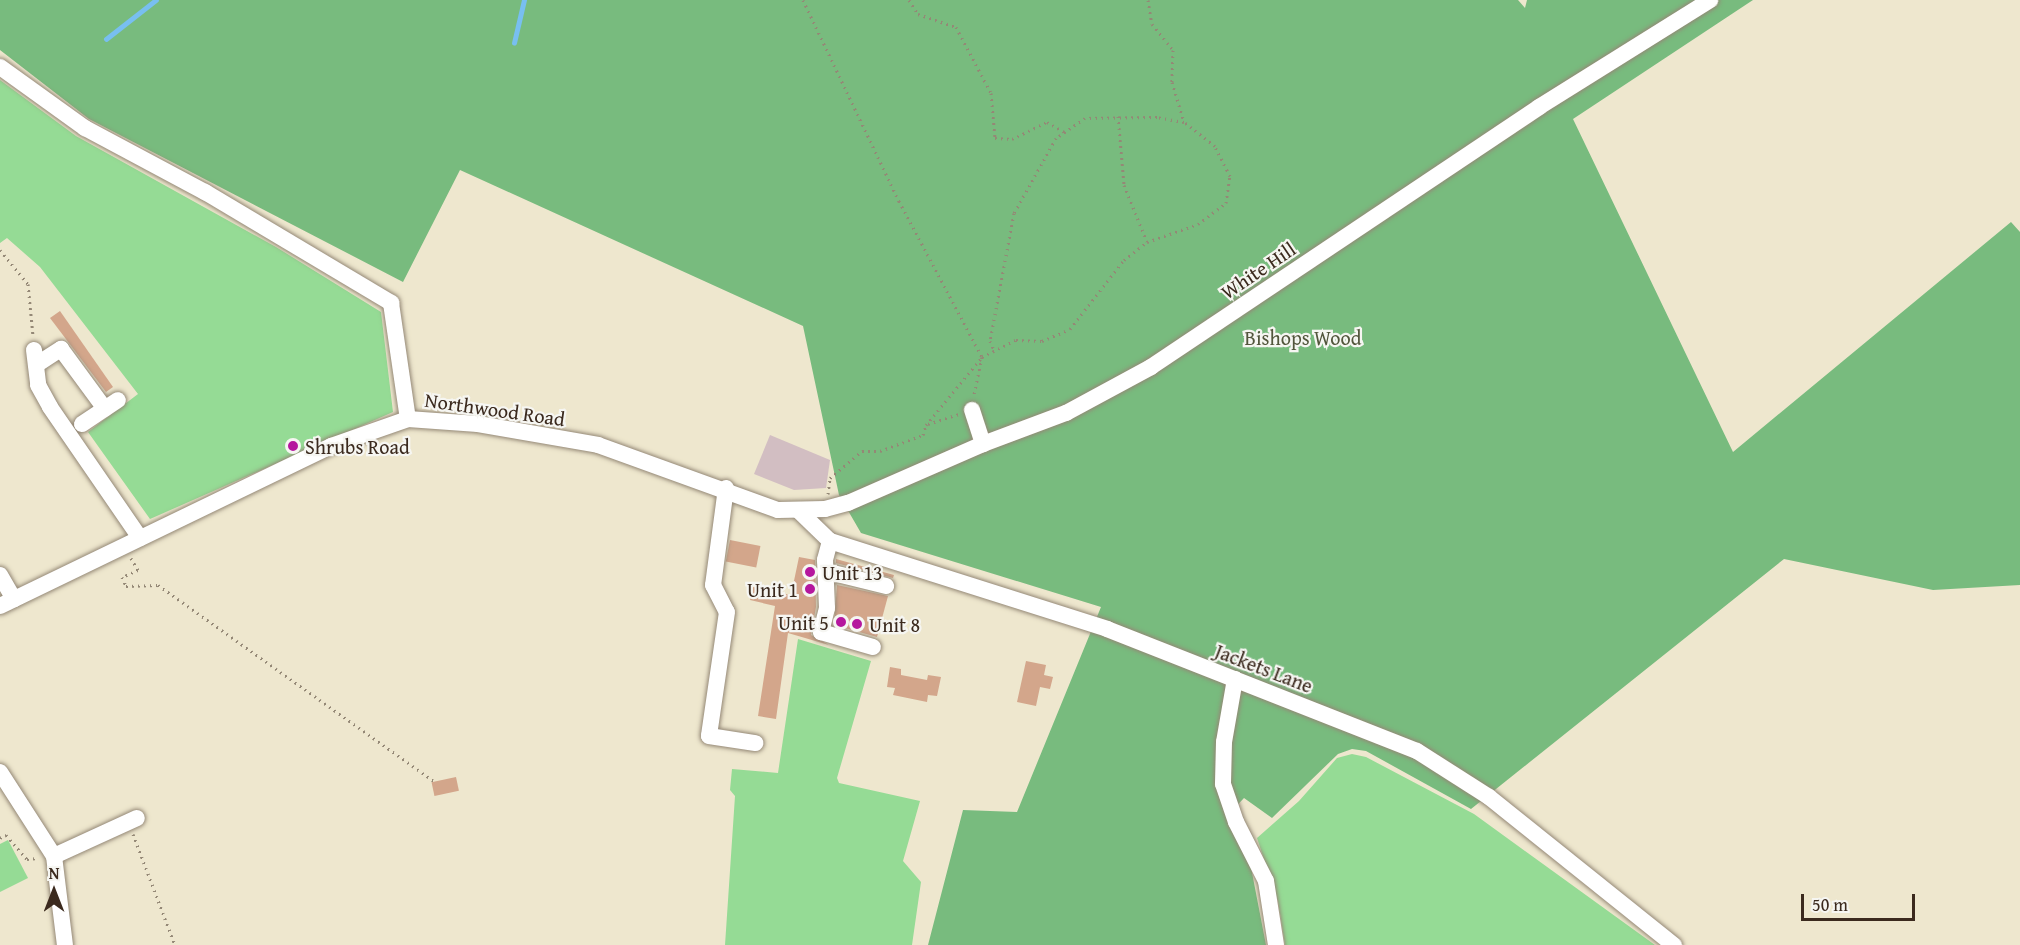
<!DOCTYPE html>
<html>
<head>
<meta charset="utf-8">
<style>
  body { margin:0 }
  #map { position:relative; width:2020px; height:945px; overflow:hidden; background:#eee7ce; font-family:"Gentium Book Plus",serif }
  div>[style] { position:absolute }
  .industrial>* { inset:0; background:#d2bec2 }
  .green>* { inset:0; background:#95db95 }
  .forest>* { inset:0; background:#78bb7e }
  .stream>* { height:4.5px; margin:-2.25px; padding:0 2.25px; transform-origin:2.25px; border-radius:2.25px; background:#78bff0 }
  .building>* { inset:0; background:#d3a68b; transform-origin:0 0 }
  .path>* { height:3px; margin-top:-1.5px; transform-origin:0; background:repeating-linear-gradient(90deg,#948876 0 1.5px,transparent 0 6px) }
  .roads { filter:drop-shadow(0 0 2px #948876) drop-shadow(0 0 2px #948876) }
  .minor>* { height:16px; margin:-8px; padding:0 8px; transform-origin:8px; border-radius:8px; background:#fff }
  .dots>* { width:16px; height:16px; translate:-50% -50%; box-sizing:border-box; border:3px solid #f6f6f2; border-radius:50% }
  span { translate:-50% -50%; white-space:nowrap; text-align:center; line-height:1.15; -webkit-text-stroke:4.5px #f6f6f2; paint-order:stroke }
  .street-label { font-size:20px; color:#3b2a1e }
  .park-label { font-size:20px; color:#52563c }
  .poi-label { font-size:20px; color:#3b2a1e }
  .left { translate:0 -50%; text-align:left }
  .right { translate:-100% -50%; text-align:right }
  .north { position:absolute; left:24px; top:861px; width:60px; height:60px; -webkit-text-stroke:4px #f6f6f2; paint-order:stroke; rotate:0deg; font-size:16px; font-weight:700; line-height:24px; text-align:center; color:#3b2a1e }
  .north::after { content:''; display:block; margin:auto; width:21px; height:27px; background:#3b2a1e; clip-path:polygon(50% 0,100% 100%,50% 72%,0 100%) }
  .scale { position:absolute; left:1801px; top:894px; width:114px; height:27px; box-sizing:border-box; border:3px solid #3b2a1e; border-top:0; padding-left:8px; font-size:18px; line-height:21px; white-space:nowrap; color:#3b2a1e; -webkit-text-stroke:4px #f6f6f2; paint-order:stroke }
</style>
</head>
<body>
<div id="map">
  <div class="industrial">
    <div style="clip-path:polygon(770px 435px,830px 460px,826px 488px,794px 490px,754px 474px)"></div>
  </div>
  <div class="green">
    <div style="clip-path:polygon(0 80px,76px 136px,276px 247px,381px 312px,393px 412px,150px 519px,88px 432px,138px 394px,40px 267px,7px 238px,0 243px)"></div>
    <div style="clip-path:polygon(798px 639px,871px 661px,837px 778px,839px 783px,920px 801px,903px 861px,921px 882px,912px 945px,725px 945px,735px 796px,730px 790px,732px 769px,778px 773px)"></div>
    <div style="clip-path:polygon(1352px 754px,1366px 757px,1474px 814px,1655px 945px,1285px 945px,1278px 901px,1257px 838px,1299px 801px,1337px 758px)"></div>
    <div style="clip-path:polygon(8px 840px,28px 878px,0 892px,0 844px)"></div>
  </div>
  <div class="forest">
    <div style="clip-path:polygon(0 0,1518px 0,1525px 8px,1527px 0,1753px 0,1573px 119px,1733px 452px,2011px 222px,2020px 232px,2020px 585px,1933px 590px,1784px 559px,1471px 809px,1366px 751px,1352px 749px,1338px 754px,1272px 818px,1244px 798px,1227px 816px,1249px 857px,1266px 945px,928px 945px,963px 810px,1017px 812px,1101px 607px,861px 533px,839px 495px,803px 326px,460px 170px,403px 282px,89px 119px,0 50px)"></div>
  </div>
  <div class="stream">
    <div style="left:106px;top:39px;width:63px;rotate:-38deg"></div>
    <div style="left:514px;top:43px;width:44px;rotate:-76.9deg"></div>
  </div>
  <div class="building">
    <div style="clip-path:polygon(60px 311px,113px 387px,106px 392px,50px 318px)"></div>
    <div style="left:730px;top:540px;width:31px;height:22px;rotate:11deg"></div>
    <div style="clip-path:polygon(799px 557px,815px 560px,816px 607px,811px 635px,829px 645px,788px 633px,776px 719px,758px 716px,775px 606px,750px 600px,753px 587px,791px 595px)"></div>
    <div style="clip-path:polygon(836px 559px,894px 575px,893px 578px,836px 563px)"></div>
    <div style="clip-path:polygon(837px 585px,888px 596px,877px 637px,834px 625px)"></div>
    <div style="clip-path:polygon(1026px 661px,1046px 665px,1044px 675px,1053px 677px,1050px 689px,1040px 687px,1036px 706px,1017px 702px)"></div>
    <div style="clip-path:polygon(890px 667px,901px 669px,901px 675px,927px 680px,928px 675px,941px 677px,937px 696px,928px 695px,927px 702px,893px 695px,895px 688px,887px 687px)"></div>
    <div style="left:456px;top:777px;width:14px;height:25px;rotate:78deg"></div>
  </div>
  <div class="path">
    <div style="left:803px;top:0;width:223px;rotate:64.5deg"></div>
    <div style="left:899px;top:201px;width:177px;rotate:62deg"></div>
    <div style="left:982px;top:357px;width:40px;rotate:102deg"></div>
    <div style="left:909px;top:0;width:17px;rotate:57deg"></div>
    <div style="left:918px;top:14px;width:40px;rotate:18.9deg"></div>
    <div style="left:956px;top:27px;width:75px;rotate:62.1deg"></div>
    <div style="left:991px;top:93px;width:45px;rotate:84.9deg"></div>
    <div style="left:995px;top:138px;width:17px;rotate:3deg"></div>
    <div style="left:1012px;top:139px;width:39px;rotate:-26deg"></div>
    <div style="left:1047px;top:122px;width:20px;rotate:30deg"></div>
    <div style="left:1148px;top:0;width:24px;rotate:81deg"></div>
    <div style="left:1152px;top:24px;width:33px;rotate:51deg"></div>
    <div style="left:1173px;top:50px;width:32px;rotate:92deg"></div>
    <div style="left:1172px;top:82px;width:42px;rotate:73.3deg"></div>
    <div style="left:1118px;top:116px;width:69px;rotate:85deg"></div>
    <div style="left:1124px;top:185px;width:61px;rotate:68deg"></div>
    <div style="left:0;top:250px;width:44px;rotate:50.5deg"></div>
    <div style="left:28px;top:284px;width:52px;rotate:84.5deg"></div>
    <div style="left:928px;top:424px;width:33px;rotate:-18deg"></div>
    <div style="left:828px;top:494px;width:16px;rotate:-83deg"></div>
    <div style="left:830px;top:478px;width:42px;rotate:-40.2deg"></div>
    <div style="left:862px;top:451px;width:18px"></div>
    <div style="left:880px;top:451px;width:46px;rotate:-20.4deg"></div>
    <div style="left:923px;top:435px;width:10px;rotate:-73deg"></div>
    <div style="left:926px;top:425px;width:88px;rotate:-50.5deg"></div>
    <div style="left:982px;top:357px;width:38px;rotate:-27deg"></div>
    <div style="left:1016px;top:340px;width:26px;rotate:2deg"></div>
    <div style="left:1042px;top:341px;width:30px;rotate:-23deg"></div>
    <div style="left:1070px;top:329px;width:88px;rotate:-52deg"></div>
    <div style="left:1124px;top:260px;width:29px;rotate:-38deg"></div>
    <div style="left:1147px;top:242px;width:54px;rotate:-19.4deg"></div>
    <div style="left:1198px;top:224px;width:35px;rotate:-37deg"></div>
    <div style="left:1226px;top:203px;width:27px;rotate:-82deg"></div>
    <div style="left:1230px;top:176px;width:34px;rotate:-117deg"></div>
    <div style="left:1215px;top:146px;width:39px;rotate:-142deg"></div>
    <div style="left:1184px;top:122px;width:27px;rotate:-170deg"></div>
    <div style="left:1157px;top:117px;width:72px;rotate:179.2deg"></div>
    <div style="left:1085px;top:118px;width:35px;rotate:145deg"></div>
    <div style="left:1056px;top:138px;width:86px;rotate:119.2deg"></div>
    <div style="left:1014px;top:213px;width:130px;rotate:100.6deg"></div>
    <div style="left:990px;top:341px;width:10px;rotate:66deg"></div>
    <div style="left:131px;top:558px;width:14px;rotate:60deg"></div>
    <div style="left:138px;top:570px;width:17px;rotate:156deg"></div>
    <div style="left:122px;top:577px;width:10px;rotate:66deg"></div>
    <div style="left:126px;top:586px;width:32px;rotate:-2deg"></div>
    <div style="left:158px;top:585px;width:339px;rotate:35.4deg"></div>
    <div style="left:133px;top:834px;width:119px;rotate:69.3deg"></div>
    <div style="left:0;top:838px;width:7px;rotate:-27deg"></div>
    <div style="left:6px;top:835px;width:32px;rotate:49deg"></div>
    <div style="left:27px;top:859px;width:11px;rotate:-5deg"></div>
  </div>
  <div class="roads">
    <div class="minor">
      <div style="left:0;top:67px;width:105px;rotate:35.7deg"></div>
      <div style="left:85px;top:128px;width:136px;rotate:28.1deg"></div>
      <div style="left:205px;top:192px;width:217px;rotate:30.8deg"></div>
      <div style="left:391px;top:303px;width:117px;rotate:81.7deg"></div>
      <div style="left:34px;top:350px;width:35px;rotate:83deg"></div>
      <div style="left:38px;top:385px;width:25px;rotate:61deg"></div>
      <div style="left:50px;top:407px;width:159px;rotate:55.5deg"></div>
      <div style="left:36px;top:365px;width:30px;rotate:-33deg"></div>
      <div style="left:61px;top:349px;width:74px;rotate:53.7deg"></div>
      <div style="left:972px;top:410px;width:36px;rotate:72deg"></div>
      <div style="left:82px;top:424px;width:43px;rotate:-33.7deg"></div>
      <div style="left:726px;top:488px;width:98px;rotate:97.6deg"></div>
      <div style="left:713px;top:585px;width:30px;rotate:63deg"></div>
      <div style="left:727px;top:612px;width:125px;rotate:98.3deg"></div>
      <div style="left:709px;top:736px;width:47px;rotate:8.7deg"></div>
      <div style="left:799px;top:511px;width:43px;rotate:44.1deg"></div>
      <div style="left:830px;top:541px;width:291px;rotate:17.6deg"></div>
      <div style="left:1107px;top:629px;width:333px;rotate:21.5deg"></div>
      <div style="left:1417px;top:751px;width:85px;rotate:32.6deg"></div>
      <div style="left:1489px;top:797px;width:237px;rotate:38.7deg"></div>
      <div style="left:830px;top:541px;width:20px;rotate:105deg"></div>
      <div style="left:825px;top:560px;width:48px;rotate:87.6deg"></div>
      <div style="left:827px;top:608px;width:25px;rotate:104deg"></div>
      <div style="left:821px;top:632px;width:54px;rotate:16.1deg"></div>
      <div style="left:825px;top:571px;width:63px;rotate:13.8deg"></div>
      <div style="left:0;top:575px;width:28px;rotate:60deg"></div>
      <div style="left:0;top:606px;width:368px;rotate:-25.8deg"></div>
      <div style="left:331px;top:446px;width:82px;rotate:-19.3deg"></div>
      <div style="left:408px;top:419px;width:70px;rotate:4.1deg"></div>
      <div style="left:478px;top:424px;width:122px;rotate:9.9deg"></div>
      <div style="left:598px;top:445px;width:191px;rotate:19.9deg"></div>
      <div style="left:778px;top:510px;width:47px;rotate:-1.2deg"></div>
      <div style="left:825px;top:509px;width:24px;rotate:-15deg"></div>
      <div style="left:848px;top:503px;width:147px;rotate:-23.6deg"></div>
      <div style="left:983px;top:444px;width:89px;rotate:-20.5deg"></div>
      <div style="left:1066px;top:413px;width:97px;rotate:-28.4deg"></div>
      <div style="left:1151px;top:367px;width:467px;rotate:-33.8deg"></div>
      <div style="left:1539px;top:107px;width:202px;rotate:-32deg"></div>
      <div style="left:1235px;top:679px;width:64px;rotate:99.9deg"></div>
      <div style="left:1224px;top:742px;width:42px;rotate:91.4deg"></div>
      <div style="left:1223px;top:784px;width:40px;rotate:71.1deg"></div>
      <div style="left:1236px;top:822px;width:66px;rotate:63deg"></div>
      <div style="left:1266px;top:881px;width:65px;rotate:81.1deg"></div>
      <div style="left:0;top:772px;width:100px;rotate:57.3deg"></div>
      <div style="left:54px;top:856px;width:90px;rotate:83deg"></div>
      <div style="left:54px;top:856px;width:91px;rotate:-24.6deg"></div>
    </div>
  </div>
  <div class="dots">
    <div style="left:293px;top:446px;background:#b5179e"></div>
    <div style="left:810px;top:572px;background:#b5179e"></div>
    <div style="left:810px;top:589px;background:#b5179e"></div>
    <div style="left:841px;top:622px;background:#b5179e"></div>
    <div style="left:857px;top:624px;background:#b5179e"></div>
  </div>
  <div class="street-label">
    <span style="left:1258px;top:270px;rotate:-34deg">White Hill</span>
    <span style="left:495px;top:409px;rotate:8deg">Northwood Road</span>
    <span style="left:1264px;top:668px;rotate:21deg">Jackets Lane</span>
  </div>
  <div class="park-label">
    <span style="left:1303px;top:337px">Bishops Wood</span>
  </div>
  <div class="poi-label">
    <span class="left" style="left:305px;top:446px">Shrubs Road</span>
    <span class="left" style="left:822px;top:572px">Unit 13</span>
    <span class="right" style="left:798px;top:589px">Unit 1</span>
    <span class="right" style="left:829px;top:622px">Unit 5</span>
    <span class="left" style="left:869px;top:624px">Unit 8</span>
  </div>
  <div class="north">N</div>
  <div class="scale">50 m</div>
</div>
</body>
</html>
